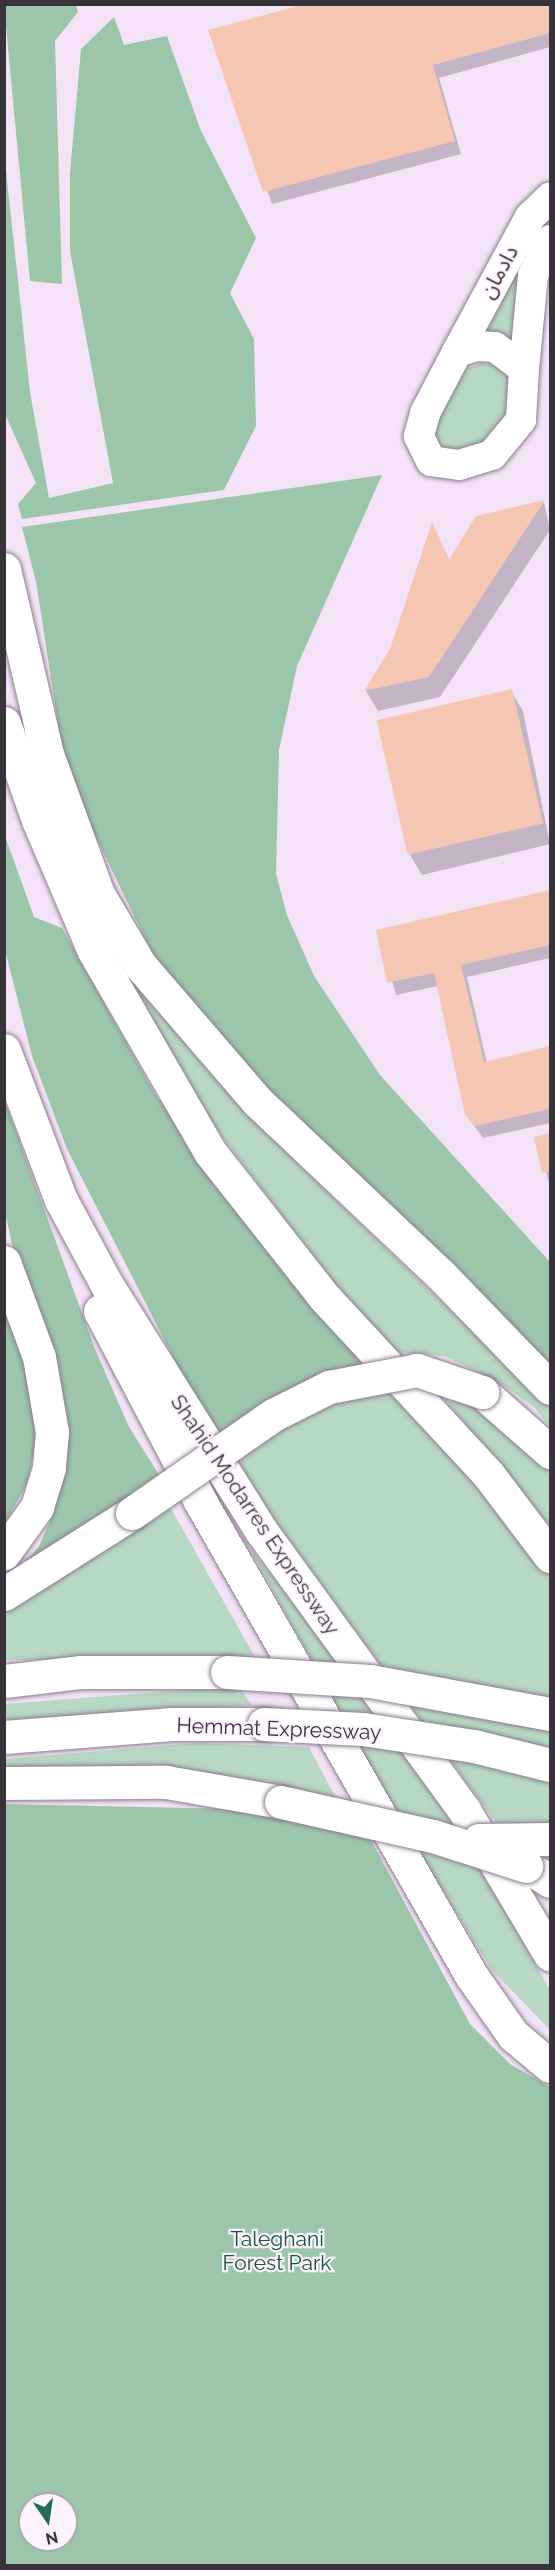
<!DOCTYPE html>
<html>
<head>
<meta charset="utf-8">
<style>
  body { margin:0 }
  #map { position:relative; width:555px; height:2570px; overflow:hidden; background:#f4e3f7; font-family:Raleway,"Noto Sans Arabic",sans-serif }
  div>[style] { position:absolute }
  .green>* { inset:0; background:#b7d8c2 }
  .forest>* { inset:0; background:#9cc6aa }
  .shadow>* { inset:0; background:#0003 }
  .building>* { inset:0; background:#f5c7b3; transform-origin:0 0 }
  .roads { filter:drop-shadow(0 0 2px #8b7c8e) drop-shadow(0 0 2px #8b7c8e) }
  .secondary>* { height:30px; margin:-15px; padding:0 15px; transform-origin:15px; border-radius:15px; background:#fff }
  .highway>* { height:33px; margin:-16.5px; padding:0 16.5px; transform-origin:16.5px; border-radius:16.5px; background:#fff }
  .bridges { filter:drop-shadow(0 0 2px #8b7c8e) drop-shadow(0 0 2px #8b7c8e) }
  .highway-bridge>* { height:33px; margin:-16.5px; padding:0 16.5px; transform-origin:16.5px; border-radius:16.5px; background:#fff }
  span { translate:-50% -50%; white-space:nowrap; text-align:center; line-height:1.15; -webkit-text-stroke:4.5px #fdf3ff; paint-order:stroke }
  .street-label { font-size:21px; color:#38323a }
  .park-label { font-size:21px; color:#0f5633 }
  .frame { position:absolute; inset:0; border:6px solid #38323a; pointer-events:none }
  .north { position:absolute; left:18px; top:2492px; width:60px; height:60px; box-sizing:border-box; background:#fdf3ff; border:2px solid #aea6b0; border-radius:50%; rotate:167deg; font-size:16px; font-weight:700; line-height:24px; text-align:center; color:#38323a }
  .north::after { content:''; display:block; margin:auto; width:21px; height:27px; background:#276a5a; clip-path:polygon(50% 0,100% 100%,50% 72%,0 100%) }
</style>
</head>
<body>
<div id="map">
  <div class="green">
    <div style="clip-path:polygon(550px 212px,550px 221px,532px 247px,519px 349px,482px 336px,534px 231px)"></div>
    <div style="clip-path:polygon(481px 363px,501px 366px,514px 379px,514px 400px,490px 444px,446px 457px,429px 436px,465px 369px)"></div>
    <div style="clip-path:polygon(113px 945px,191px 1051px,298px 1164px,550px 1406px,550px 1427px,534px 1407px,496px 1380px,444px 1356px,397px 1352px,335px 1285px,197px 1103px)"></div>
    <div style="clip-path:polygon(369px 1362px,550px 1571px,550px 1859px,504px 1833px,215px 1439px,341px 1369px)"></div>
    <div style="clip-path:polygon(444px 1398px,474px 1403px,550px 1465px,550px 1526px)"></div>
    <div style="clip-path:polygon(165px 1498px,255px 1657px,5px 1660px,5px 1602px)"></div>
    <div style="clip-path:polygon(249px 1547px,376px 1705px,464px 1839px,550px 1990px,550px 2030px,492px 1970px,474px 1941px,402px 1824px)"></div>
    <div style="clip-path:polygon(197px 1689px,241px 1690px,252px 1705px,5px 1720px,5px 1704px)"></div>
    <div style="clip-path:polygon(195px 1743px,309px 1747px,337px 1800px,5px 1773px,4px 1759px)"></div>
  </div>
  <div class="forest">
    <div style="clip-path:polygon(4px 5px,76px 5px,78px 12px,55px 41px,62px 284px,30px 281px)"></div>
    <div style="clip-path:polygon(114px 17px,124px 45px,167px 36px,201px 131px,256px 238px,230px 293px,254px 339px,256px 426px,224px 490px,22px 519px,18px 504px,36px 483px,5px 414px,5px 161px,30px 392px,49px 498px,113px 483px,70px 251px,70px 173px,81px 49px)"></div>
    <div style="clip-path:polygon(382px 475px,297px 666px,279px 750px,276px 874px,287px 915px,314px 976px,380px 1075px,550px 1262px,550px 1363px,271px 1102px,153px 955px,78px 800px,62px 749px,36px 582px,22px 527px)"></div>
    <div style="clip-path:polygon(4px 833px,34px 917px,62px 928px,156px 1096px,369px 1362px,341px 1369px,215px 1439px,67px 1149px,32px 1056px,5px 950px)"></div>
    <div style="clip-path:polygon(4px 1099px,95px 1349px,129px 1427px,163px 1481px,16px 1573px,39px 1546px,55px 1510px,61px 1469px,5px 1212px)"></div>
    <div style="clip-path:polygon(4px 1298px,32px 1376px,39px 1431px,27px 1484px,4px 1525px)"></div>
    <div style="clip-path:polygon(evenodd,5px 1804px,232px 1809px,367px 1833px,470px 2024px,510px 2064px,550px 2087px,550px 2565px,5px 2566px,5px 1804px,30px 2504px,66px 2504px,66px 2540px,30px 2540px,30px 2504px)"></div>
  </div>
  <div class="shadow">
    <div style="clip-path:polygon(311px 4px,550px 4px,550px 47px,439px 78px,461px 154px,272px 204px,210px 31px)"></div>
    <div style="clip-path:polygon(544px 502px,550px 530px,440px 697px,378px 711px,366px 691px,392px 649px,432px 526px,450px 561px,477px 517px)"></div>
    <div style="clip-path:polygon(511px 691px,523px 711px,550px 844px,422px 875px,410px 855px)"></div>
    <div style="clip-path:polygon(550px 891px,550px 958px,467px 977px,487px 1063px,550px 1048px,550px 1123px,483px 1138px,466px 1115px,438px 986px,396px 995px,378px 931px)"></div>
    <div style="clip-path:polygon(550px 1135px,550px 1182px,549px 1182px,536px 1138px)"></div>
  </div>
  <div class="building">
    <div style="clip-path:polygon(305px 4px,550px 4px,550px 33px,433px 65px,455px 141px,263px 192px,208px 30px)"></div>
    <div style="clip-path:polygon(545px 500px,429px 677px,364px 691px,390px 649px,432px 522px,449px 560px,476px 516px)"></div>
    <div style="left:512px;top:689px;width:138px;height:139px;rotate:77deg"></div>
    <div style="clip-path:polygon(550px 890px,550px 945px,461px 965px,484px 1062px,550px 1046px,550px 1109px,475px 1126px,465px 1115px,434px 973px,387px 983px,376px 930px)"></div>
    <div style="clip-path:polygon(550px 1133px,550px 1171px,542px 1173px,534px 1137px)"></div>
  </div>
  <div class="roads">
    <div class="secondary">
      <div style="left:477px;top:346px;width:18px;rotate:3deg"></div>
      <div style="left:495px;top:347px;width:36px;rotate:37deg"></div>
      <div style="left:524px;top:369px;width:51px;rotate:93.4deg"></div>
      <div style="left:521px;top:420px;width:45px;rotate:129.6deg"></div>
      <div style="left:492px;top:455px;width:34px;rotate:163deg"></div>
      <div style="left:459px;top:465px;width:28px;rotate:-172deg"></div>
      <div style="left:431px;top:461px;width:28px;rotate:-116deg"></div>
      <div style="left:419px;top:436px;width:24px;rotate:-75deg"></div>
      <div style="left:425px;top:413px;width:69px;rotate:-62.3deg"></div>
      <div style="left:457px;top:352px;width:21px;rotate:-17deg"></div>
      <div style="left:457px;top:352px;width:153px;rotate:-61.6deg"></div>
      <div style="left:530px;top:217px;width:28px;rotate:-44deg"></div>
      <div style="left:524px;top:369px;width:94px;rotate:-84.5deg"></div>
      <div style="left:533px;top:275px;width:39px;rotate:-64deg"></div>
    </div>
    <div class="highway">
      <div style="left:4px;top:569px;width:190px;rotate:76.9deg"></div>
      <div style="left:47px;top:754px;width:149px;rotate:70deg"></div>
      <div style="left:98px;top:894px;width:82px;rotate:59.4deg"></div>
      <div style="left:140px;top:965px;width:181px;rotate:49.3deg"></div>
      <div style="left:258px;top:1102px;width:252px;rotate:43.4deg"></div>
      <div style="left:441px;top:1275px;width:157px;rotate:46deg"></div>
      <div style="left:4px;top:723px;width:103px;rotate:70.7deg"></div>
      <div style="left:38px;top:820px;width:142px;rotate:66.9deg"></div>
      <div style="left:94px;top:951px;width:232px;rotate:60deg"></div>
      <div style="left:210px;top:1152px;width:186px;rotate:51.8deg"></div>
      <div style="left:325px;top:1298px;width:240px;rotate:47.2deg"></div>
      <div style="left:488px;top:1474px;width:103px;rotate:52.9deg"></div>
      <div style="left:4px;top:1050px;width:160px;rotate:69.2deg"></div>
      <div style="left:61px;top:1200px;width:97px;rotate:61.6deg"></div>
      <div style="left:107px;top:1285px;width:292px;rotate:57.9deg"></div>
      <div style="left:262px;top:1532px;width:344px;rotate:54deg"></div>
      <div style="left:464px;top:1810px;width:168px;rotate:59.2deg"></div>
      <div style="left:4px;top:1262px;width:101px;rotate:69.8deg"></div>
      <div style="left:39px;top:1357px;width:76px;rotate:80.2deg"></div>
      <div style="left:52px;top:1432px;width:36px;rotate:95deg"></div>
      <div style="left:49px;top:1468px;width:41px;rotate:107.1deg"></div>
      <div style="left:37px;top:1507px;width:57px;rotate:125.7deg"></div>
      <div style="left:100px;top:1311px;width:215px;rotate:62.2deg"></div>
      <div style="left:200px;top:1501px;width:546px;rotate:60.24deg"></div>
      <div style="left:471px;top:1975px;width:73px;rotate:55deg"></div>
      <div style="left:513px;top:2035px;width:48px;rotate:40deg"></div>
      <div style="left:482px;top:1392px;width:91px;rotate:41.4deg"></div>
      <div style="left:4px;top:1594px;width:151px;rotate:-32.3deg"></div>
      <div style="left:4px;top:1681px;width:78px;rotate:-6.7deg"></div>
      <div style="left:81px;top:1672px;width:146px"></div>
      <div style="left:4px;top:1737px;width:169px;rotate:-4.4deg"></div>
      <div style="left:173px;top:1724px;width:91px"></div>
      <div style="left:4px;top:1783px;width:162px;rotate:-0.4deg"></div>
      <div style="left:166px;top:1782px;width:117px;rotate:9.9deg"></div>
      <div style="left:526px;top:1866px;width:28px;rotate:32deg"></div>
    </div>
  </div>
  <div class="bridges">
    <div class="highway-bridge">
      <div style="left:132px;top:1513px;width:172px;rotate:-34.8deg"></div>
      <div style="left:273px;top:1415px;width:63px;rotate:-26.6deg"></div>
      <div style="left:329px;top:1387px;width:90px;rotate:-10.9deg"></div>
      <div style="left:417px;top:1370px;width:69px;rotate:18.7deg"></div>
      <div style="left:227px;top:1672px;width:143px;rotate:3.6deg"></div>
      <div style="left:370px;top:1681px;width:183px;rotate:10.4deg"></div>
      <div style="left:264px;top:1724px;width:99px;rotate:2.9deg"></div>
      <div style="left:363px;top:1729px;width:112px;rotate:8.7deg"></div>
      <div style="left:474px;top:1746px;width:78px;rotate:14deg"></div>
      <div style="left:281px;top:1802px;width:156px;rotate:12.6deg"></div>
      <div style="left:433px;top:1836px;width:98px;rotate:17.9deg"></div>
      <div style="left:479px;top:1840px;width:71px;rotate:-0.8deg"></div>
    </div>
  </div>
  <div class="street-label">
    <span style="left:499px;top:272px;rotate:-61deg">دادمان</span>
    <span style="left:255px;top:1515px;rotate:56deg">Shahid Modarres Expressway</span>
    <span style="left:279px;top:1729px;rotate:2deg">Hemmat Expressway</span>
  </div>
  <div class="park-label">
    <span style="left:277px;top:2251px">Taleghani<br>Forest Park</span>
  </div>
  <div class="frame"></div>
  <div class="north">N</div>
</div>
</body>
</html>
